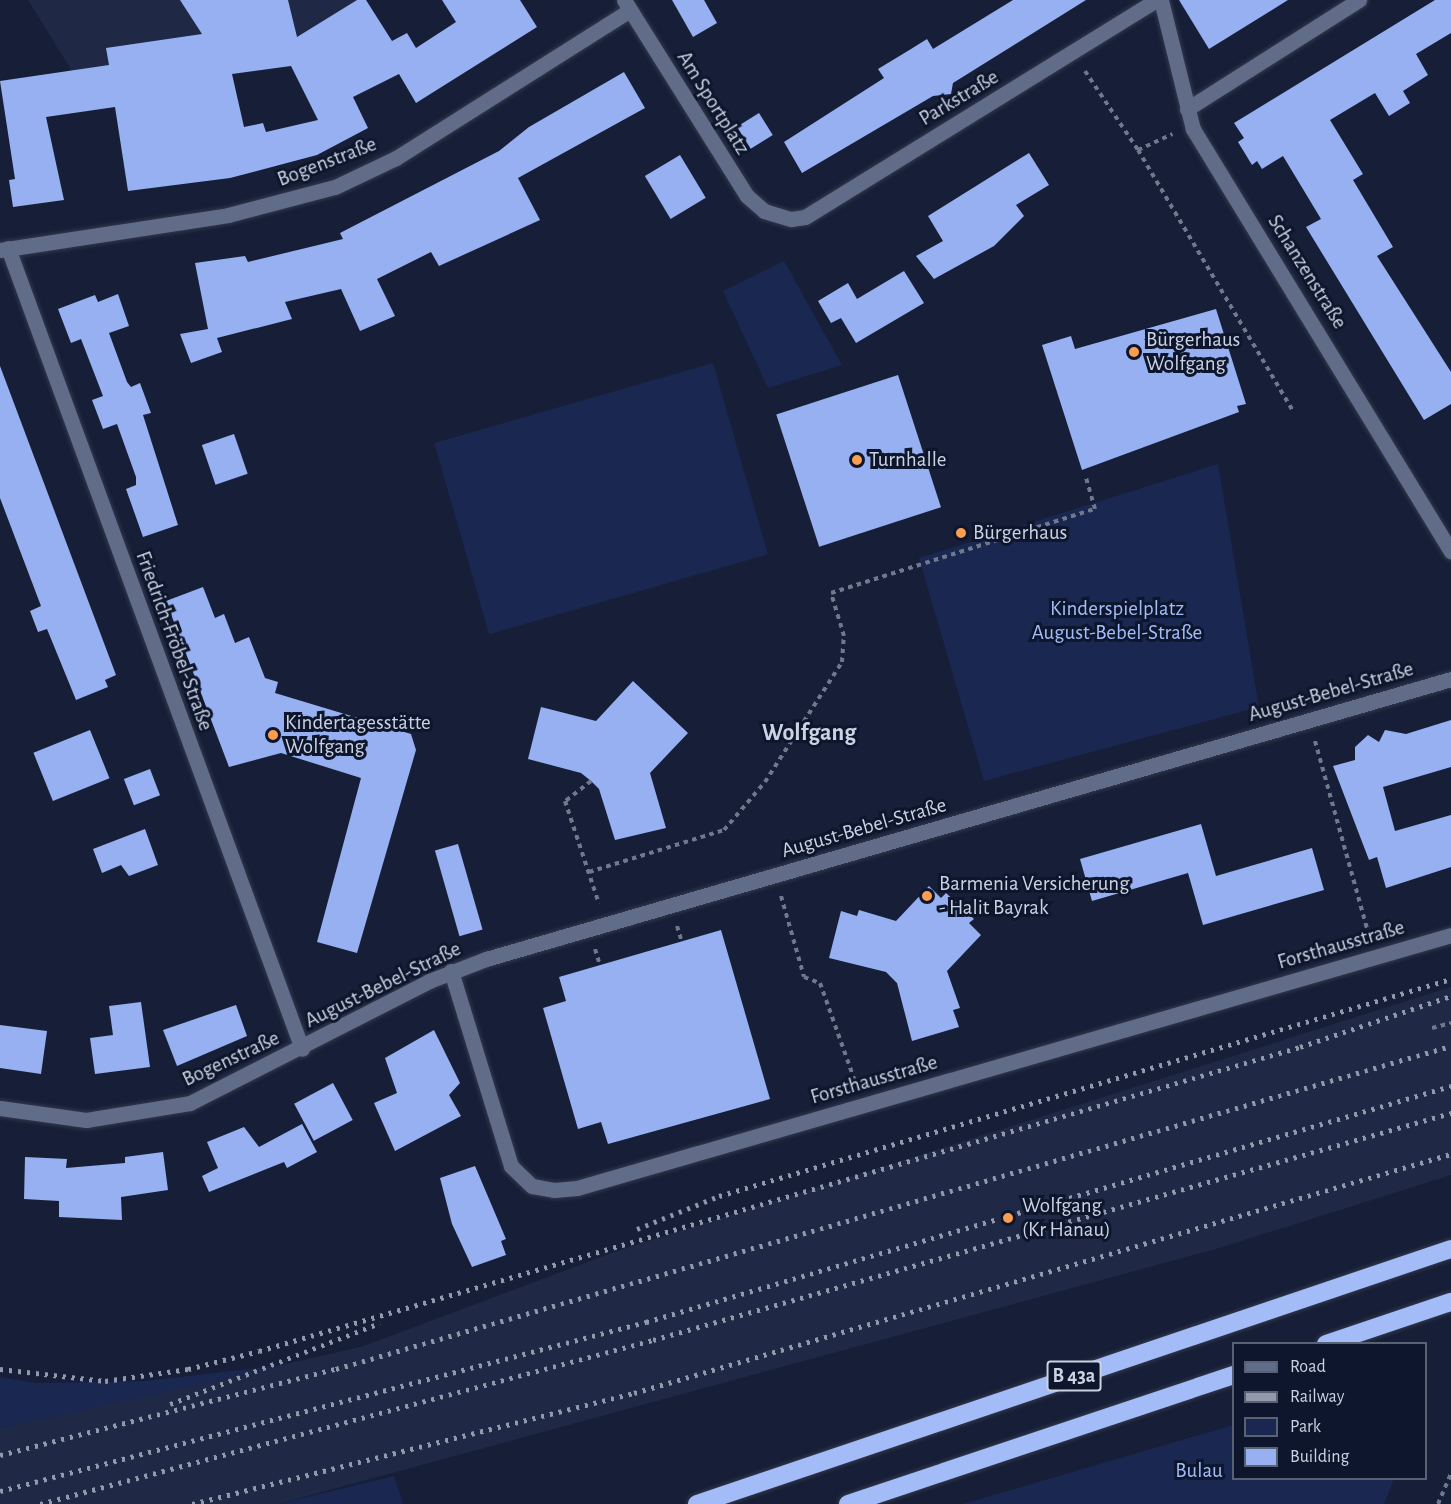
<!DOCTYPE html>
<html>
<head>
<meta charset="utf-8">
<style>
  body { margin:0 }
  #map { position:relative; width:1451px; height:1504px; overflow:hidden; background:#161f37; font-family:"Alegreya Sans",sans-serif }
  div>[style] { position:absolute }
  .built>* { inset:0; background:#1f2946 }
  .green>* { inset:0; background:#1a2750; transform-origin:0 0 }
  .building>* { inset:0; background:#97b0f1; transform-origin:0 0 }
  .path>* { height:4px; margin-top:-2px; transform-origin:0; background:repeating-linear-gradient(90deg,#70788c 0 4.5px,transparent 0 9px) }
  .roads { filter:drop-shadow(0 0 2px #33384c) drop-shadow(0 0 2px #33384c) }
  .minor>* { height:15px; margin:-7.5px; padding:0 7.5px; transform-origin:7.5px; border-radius:7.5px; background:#606c88 }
  .highway>* { height:18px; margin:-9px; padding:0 9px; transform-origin:9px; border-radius:9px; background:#a3bbf6 }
  .rail>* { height:4.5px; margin-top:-2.25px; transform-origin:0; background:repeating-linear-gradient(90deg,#9199ab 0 3px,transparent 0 9px) }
  .dots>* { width:16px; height:16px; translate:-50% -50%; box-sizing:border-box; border:3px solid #0d162c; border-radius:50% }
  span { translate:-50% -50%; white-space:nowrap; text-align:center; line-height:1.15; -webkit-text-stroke:6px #0d162c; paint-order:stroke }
  .shield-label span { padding:2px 4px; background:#0d162c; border:2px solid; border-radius:4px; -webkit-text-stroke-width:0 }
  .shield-label { font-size:20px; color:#cbd2e2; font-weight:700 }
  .street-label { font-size:21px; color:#cbd2e2 }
  .poi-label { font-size:21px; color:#cbd2e2 }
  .left { translate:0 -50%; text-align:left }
  .park-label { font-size:21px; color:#a4bdfa }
  .quarter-label { font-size:24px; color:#cbd2e2; font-weight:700 }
  .legend { position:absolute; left:1232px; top:1342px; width:195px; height:138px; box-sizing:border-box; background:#0d162c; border:2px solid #596175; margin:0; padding:8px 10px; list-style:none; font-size:18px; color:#cbd2e2 }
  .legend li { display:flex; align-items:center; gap:12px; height:30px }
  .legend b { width:30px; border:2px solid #596175 }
</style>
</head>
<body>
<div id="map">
  <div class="built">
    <div style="clip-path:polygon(28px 0,357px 0,290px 41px,72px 71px)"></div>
    <div style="clip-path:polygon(1451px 987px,1451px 1175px,1219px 1248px,278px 1504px,0 1504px,0 1428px,361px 1347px,617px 1251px)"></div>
  </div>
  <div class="green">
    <div style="clip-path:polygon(784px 261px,842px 365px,768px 388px,723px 291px)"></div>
    <div style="left:713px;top:363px;width:199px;height:290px;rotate:74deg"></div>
    <div style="clip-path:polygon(1218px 464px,1259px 707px,984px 781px,919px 558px)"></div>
    <div style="clip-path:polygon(293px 1364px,0 1428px,0 1377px,37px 1383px,145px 1381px)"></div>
    <div style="clip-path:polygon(1233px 1425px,1234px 1478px,1394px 1479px,1384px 1504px,963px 1504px)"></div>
    <div style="clip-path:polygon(394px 1476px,403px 1504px,278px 1504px)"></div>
  </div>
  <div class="building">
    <div style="clip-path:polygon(evenodd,180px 0,288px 0,297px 37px,357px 0,366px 0,392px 41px,407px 33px,416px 48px,456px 22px,442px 0,520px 0,537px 27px,416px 103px,399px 74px,353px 97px,368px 128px,317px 155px,230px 178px,128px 191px,115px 107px,46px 117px,64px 200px,13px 207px,9px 180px,15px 179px,0 81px,109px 65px,106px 48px,202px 34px,180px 0,291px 66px,318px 120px,266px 132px,263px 123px,244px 127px,232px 74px,291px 66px)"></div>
    <div style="clip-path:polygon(672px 0,704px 0,717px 23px,693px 37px)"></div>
    <div style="clip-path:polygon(1013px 0,1086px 0,953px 83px,951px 94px,933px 96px,802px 173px,784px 142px,884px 78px,878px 69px,911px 49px,927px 39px,933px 49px)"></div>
    <div style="clip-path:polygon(1179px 0,1288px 0,1209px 49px)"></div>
    <div style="clip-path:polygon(1435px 0,1451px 0,1451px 33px,1416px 54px,1428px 75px,1403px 91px,1410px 103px,1389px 116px,1375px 93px,1330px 120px,1363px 174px,1353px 180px,1393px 247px,1377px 256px,1451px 372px,1451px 404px,1424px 420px,1306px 227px,1321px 219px,1283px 156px,1262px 169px,1257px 161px,1252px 165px,1238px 142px,1244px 138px,1234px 123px)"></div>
    <div style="clip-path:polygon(624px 72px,645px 108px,518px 178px,540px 220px,439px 266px,431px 252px,377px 279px,395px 316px,360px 331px,341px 289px,285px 302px,292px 319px,217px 338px,222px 352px,191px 363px,180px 334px,208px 329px,195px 263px,245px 256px,248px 262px,343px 239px,340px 233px,499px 151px,529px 127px)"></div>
    <div style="left:759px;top:113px;width:26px;height:26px;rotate:58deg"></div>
    <div style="clip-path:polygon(1029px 153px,1049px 185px,1016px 205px,1024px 216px,994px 246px,934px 279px,916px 256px,943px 241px,928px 216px)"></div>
    <div style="left:680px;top:155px;width:50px;height:41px;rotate:59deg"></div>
    <div style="clip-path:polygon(904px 271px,924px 303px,856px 343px,841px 318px,831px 323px,818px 301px,848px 283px,857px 299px)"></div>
    <div style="clip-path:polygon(118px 294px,129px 326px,109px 333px,127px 382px,131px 387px,140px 383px,151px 413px,143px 415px,178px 525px,143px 537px,126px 489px,136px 485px,136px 477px,117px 424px,103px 429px,92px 400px,103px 396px,81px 339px,71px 343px,58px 309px,95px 295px,98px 302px)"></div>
    <div style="clip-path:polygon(1216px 309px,1246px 404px,1237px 406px,1239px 412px,1082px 470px,1042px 345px,1071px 336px,1075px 349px)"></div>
    <div style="clip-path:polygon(0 366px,116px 675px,105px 680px,108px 687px,76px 700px,47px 629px,38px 632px,30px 611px,41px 606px,0 498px)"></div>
    <div style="left:898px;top:375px;width:139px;height:128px;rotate:72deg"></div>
    <div style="left:234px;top:434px;width:42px;height:34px;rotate:71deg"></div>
    <div style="clip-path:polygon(203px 587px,215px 618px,224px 614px,235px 643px,249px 637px,265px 678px,278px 682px,275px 693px,411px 734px,416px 750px,357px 953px,317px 942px,361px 778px,281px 753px,229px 767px,166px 601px)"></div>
    <div style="clip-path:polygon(633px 681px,688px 733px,650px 773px,666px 828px,615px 840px,599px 789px,591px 781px,581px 773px,528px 759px,541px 707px,596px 721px)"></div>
    <div style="clip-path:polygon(1451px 720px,1451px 767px,1383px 787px,1395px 831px,1451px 815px,1451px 867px,1386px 888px,1377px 857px,1369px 860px,1333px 766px,1355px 760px,1355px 747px,1368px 735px,1379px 742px,1385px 730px,1406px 734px)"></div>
    <div style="left:90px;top:730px;width:52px;height:61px;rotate:68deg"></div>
    <div style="left:150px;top:769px;width:28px;height:28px;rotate:69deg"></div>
    <div style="clip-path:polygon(1201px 824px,1216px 876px,1312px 848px,1324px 890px,1203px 925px,1188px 873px,1092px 901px,1080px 859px)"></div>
    <div style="clip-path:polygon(145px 829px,158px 865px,129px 876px,121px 865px,102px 873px,93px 849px)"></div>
    <div style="left:458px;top:844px;width:89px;height:24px;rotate:74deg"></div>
    <div style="clip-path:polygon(929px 886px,941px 898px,946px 893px,974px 919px,969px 923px,981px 935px,947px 971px,960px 1008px,953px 1010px,959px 1027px,912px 1041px,897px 983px,886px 972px,829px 958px,841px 911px,857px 916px,859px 910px,896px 921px)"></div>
    <div style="clip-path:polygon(721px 930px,770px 1099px,608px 1144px,601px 1122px,578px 1129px,543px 1008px,566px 1001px,559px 977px)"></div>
    <div style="clip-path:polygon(141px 1002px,150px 1067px,95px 1074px,90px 1038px,113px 1035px,109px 1006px)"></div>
    <div style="clip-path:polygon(236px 1005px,247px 1036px,177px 1066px,163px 1030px)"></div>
    <div style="clip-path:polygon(0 1025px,47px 1031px,41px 1074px,0 1068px)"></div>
    <div style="clip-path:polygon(434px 1030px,460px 1083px,449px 1095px,461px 1116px,395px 1151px,374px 1103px,397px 1093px,385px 1058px)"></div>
    <div style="left:333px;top:1083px;width:42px;height:44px;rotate:62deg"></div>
    <div style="clip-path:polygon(302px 1124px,317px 1152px,287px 1168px,284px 1162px,209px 1192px,202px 1176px,218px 1168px,207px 1142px,244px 1127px,259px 1147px)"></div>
    <div style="clip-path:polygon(163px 1152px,168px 1190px,121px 1197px,122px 1220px,59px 1217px,59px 1201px,24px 1199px,25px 1157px,67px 1159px,66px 1168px,125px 1163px,125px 1157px)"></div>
    <div style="clip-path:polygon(475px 1166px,506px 1239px,501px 1241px,506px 1255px,472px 1267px,452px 1224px,440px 1178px)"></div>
  </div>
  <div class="path">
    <div style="left:1085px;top:71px;width:95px;rotate:56.1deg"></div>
    <div style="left:1138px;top:150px;width:304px;rotate:59.3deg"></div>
    <div style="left:1138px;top:150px;width:38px;rotate:-25deg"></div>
    <div style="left:1315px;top:741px;width:202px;rotate:74.5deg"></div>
    <div style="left:591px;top:781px;width:33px;rotate:142deg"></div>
    <div style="left:565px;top:801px;width:108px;rotate:71.7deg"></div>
    <div style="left:589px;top:872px;width:141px;rotate:-17.3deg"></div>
    <div style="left:724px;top:830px;width:63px;rotate:-49.5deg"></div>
    <div style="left:765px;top:782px;width:143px;rotate:-57.3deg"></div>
    <div style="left:842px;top:662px;width:26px;rotate:-86deg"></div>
    <div style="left:844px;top:636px;width:45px;rotate:-106.8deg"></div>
    <div style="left:831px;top:593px;width:277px;rotate:-17.7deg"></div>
    <div style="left:1095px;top:509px;width:32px;rotate:-106deg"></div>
    <div style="left:781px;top:896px;width:84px;rotate:74.1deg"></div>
    <div style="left:804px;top:977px;width:17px;rotate:21deg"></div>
    <div style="left:820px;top:983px;width:107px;rotate:70.4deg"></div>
    <div style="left:677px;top:926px;width:17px;rotate:73deg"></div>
    <div style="left:595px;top:949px;width:17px;rotate:73deg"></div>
    <div style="left:1432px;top:1028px;width:20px;rotate:-15deg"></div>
    <div style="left:1438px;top:1504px;width:34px;rotate:-67deg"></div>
  </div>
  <div class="roads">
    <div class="minor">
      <div style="left:624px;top:0;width:231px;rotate:57.9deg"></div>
      <div style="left:747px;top:196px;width:23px;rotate:41deg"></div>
      <div style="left:764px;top:211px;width:28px;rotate:17deg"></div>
      <div style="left:791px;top:219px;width:14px;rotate:-8deg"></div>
      <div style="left:805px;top:217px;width:414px;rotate:-31.7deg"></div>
      <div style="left:1161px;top:0;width:133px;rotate:76.1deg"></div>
      <div style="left:1193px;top:129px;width:495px;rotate:58.6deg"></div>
      <div style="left:1187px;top:109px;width:204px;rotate:-32.4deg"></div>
      <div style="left:8px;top:248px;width:853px;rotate:69.84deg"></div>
      <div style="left:0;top:250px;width:231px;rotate:-8.7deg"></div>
      <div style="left:228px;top:215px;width:111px;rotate:-14.7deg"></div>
      <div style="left:335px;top:187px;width:68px;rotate:-25.4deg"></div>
      <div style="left:396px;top:158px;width:277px;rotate:-32.3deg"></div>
      <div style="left:451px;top:971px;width:204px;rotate:72.9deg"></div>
      <div style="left:511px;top:1166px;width:29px;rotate:44deg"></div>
      <div style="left:532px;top:1186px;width:22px;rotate:10deg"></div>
      <div style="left:554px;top:1190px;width:23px;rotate:-5deg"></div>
      <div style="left:577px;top:1188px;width:910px;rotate:-16.14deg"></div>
      <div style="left:0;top:1108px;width:87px;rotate:7.9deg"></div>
      <div style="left:86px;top:1120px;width:105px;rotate:-9.3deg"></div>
      <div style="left:190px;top:1103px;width:268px;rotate:-27deg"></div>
      <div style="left:429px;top:981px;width:61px;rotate:-21.1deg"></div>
      <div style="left:486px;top:959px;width:1005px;rotate:-16.18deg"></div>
    </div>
    <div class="highway">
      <div style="left:1326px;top:1344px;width:132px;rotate:-18.6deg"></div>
      <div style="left:697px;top:1504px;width:796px;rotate:-18.69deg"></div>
      <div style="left:848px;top:1504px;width:407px;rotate:-18.5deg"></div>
    </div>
  </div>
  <div class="rail">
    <div style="left:637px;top:1229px;width:88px;rotate:-21.9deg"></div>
    <div style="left:719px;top:1196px;width:763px;rotate:-16.51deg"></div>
    <div style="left:0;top:1369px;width:106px;rotate:6.5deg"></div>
    <div style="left:105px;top:1381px;width:84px;rotate:-8.2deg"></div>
    <div style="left:188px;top:1369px;width:73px;rotate:-14.2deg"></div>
    <div style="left:259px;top:1351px;width:1084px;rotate:-16.28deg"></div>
    <div style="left:1300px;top:1047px;width:159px;rotate:-18.7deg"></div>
    <div style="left:170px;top:1404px;width:225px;rotate:-21.1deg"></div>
    <div style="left:0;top:1455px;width:347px;rotate:-14.4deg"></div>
    <div style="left:336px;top:1369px;width:1161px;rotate:-16.16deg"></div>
    <div style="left:0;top:1491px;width:668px;rotate:-14.66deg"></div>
    <div style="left:646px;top:1322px;width:839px;rotate:-16.34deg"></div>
    <div style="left:40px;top:1504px;width:635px;rotate:-14.98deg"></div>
    <div style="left:653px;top:1340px;width:830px;rotate:-15.88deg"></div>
    <div style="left:192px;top:1504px;width:456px;rotate:-14.1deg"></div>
    <div style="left:634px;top:1393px;width:851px;rotate:-16.31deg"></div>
  </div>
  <div class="dots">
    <div style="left:1134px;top:352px;background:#fb9e52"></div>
    <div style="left:857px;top:460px;background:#fb9e52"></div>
    <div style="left:961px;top:533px;background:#fb9e52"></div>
    <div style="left:273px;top:735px;background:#fb9e52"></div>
    <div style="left:927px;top:896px;background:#fb9e52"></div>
    <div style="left:1008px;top:1218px;background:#fb9e52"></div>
  </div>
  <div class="shield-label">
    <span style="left:1074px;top:1376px">B 43a</span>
  </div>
  <div class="street-label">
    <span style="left:959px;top:98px;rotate:-31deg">Parkstraße</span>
    <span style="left:713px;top:103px;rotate:58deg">Am Sportplatz</span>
    <span style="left:327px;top:162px;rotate:-21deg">Bogenstraße</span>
    <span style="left:1307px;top:272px;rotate:58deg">Schanzenstraße</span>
    <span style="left:174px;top:641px;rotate:70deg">Friedrich-Fröbel-Straße</span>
    <span style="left:1331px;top:692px;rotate:-16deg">August-Bebel-Straße</span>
    <span style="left:864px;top:828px;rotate:-16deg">August-Bebel-Straße</span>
    <span style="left:1341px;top:945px;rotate:-16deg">Forsthausstraße</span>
    <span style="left:383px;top:985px;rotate:-26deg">August-Bebel-Straße</span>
    <span style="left:231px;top:1059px;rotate:-25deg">Bogenstraße</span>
    <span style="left:874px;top:1080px;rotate:-16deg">Forsthausstraße</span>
  </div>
  <div class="poi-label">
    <span class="left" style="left:1146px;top:352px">Bürgerhaus<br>Wolfgang</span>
    <span class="left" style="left:869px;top:460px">Turnhalle</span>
    <span class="left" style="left:973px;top:533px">Bürgerhaus</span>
    <span class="left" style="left:285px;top:735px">Kindertagesstätte<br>Wolfgang</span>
    <span class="left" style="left:939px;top:896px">Barmenia Versicherung<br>- Halit Bayrak</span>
    <span class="left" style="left:1022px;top:1218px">Wolfgang<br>(Kr Hanau)</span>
  </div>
  <div class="park-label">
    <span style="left:1117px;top:621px">Kinderspielplatz<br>August-Bebel-Straße</span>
    <span style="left:1199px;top:1471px">Bulau</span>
  </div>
  <div class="quarter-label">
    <span style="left:809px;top:734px">Wolfgang</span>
  </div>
  <ul class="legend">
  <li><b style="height:8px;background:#606c88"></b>Road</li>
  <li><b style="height:8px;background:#9199ab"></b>Railway</li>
  <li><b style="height:16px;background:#1a2750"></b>Park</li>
  <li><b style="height:16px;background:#97b0f1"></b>Building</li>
  </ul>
</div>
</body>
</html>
